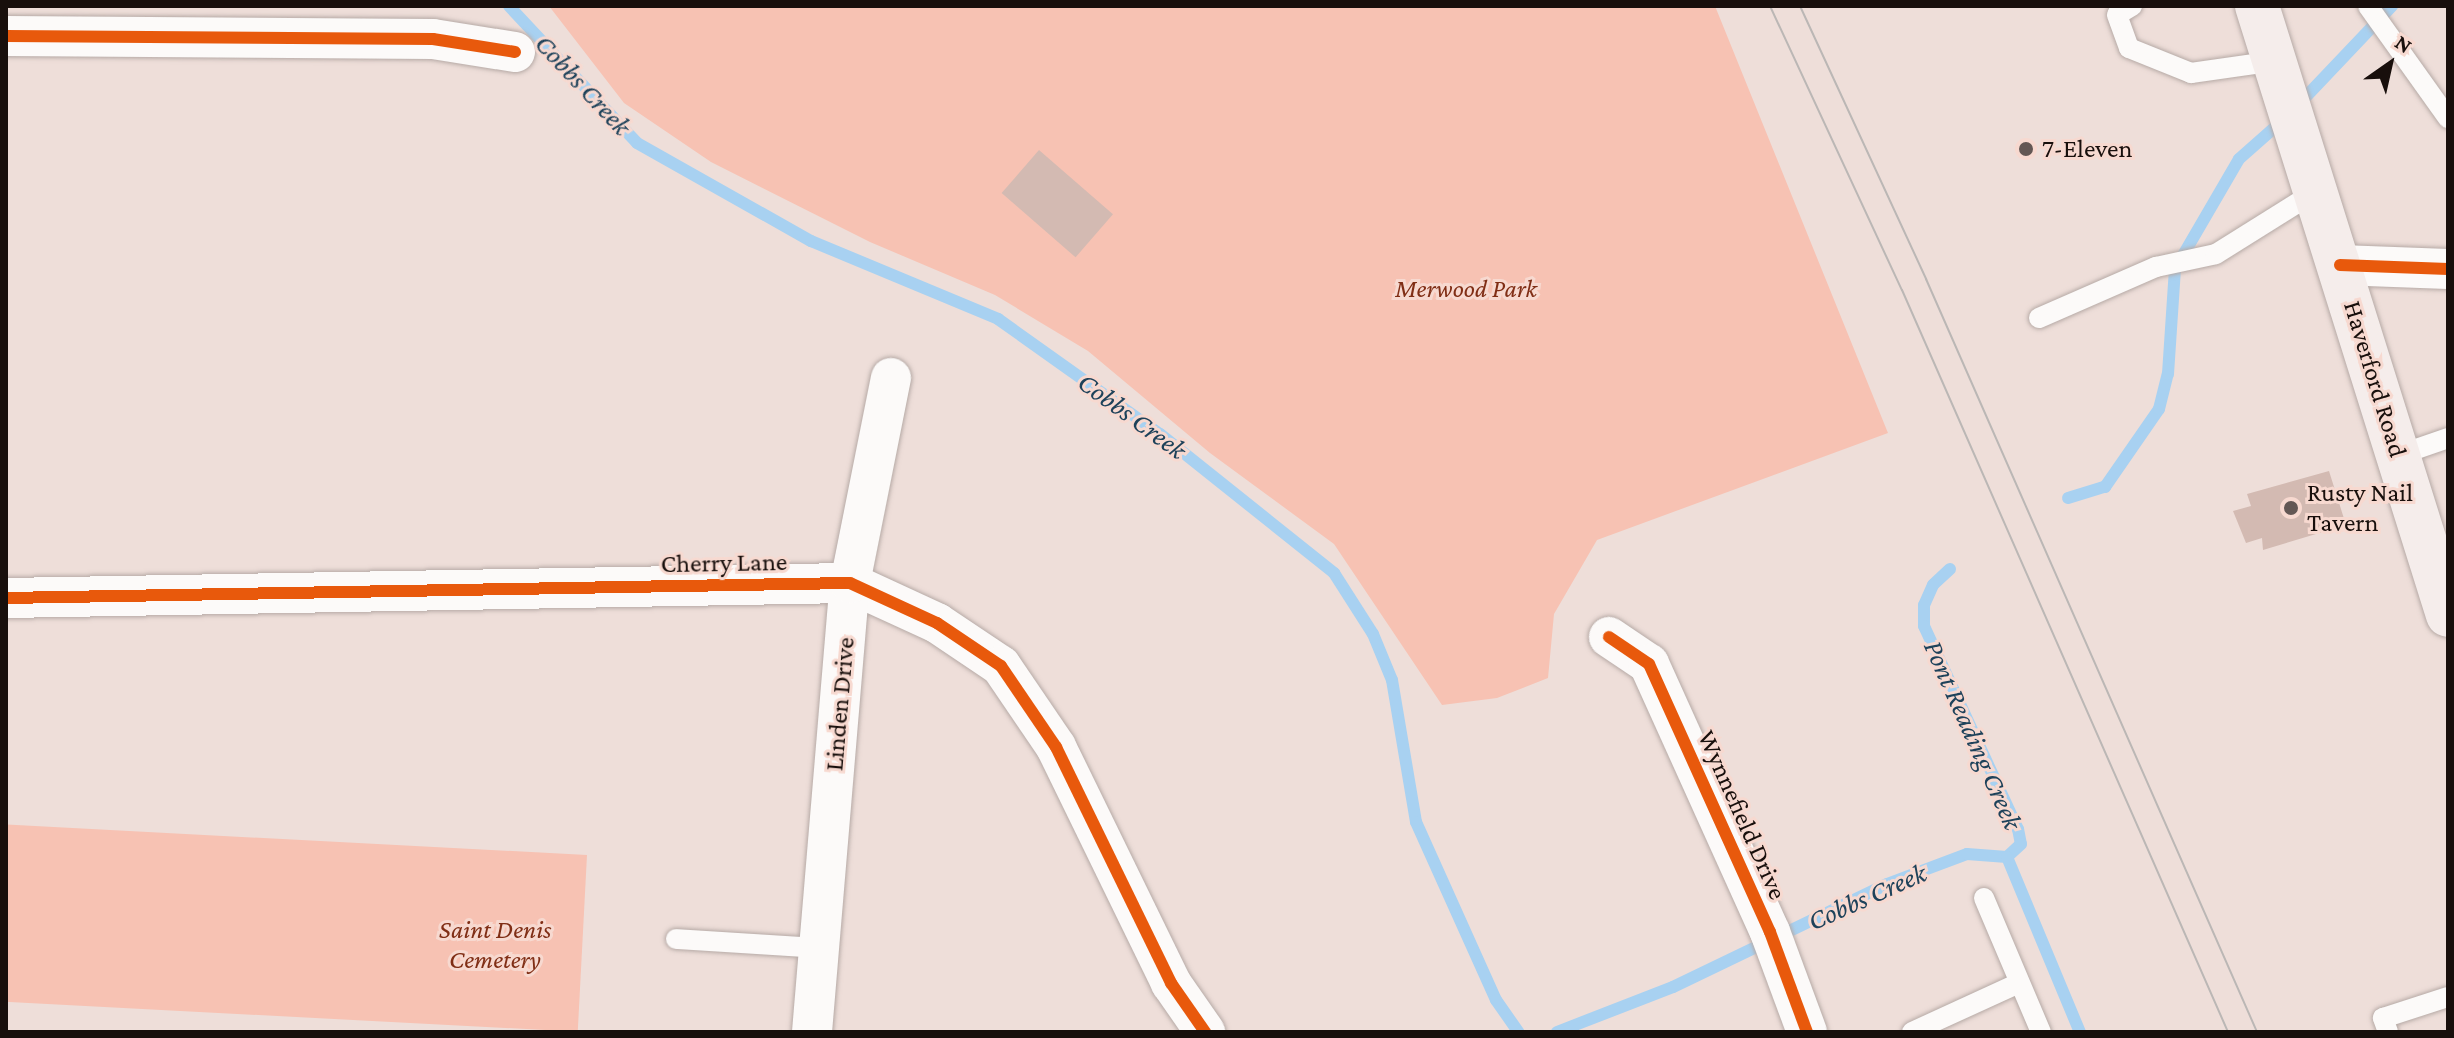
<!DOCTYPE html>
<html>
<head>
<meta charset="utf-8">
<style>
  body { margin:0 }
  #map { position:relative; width:2454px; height:1038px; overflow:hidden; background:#eeded9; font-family:"Crimson Pro",serif }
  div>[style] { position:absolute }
  .green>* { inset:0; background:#f7c2b3; transform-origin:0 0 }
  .stream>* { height:12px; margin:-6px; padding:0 6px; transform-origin:6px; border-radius:6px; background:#a8d1f1 }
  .building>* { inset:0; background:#d3bab2; transform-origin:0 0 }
  .roads { filter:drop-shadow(0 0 2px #b6aaa6) drop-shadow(0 0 2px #b6aaa6) }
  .lane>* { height:20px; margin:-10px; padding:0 10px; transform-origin:10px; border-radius:10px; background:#fcfaf9 }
  .street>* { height:40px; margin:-20px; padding:0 20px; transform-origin:20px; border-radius:20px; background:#fcfaf9 }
  .primary>* { height:44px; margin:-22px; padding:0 22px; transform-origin:22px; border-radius:22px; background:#f5edeb }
  .tram>* { height:2px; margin:-1px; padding:0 1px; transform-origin:1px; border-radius:1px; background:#bbb7b5 }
  .cycleway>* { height:12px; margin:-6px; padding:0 6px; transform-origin:6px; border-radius:6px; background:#e8590c }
  .dots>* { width:22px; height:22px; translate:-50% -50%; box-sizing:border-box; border:4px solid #f7d9d0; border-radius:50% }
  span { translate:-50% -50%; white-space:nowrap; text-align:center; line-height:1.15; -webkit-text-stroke:6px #f7d9d0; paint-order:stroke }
  .poi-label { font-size:26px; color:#180f0c }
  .left { translate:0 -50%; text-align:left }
  .park-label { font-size:26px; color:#802e15; font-style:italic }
  .street-label { font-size:26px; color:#180f0c }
  .water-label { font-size:28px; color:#1e425a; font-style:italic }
  .frame { position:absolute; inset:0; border:8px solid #180f0c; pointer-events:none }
  .north { position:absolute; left:2350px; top:24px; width:80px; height:80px; -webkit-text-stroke:6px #f7d9d0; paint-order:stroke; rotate:34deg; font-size:22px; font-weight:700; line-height:32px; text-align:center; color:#180f0c }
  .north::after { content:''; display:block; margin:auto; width:28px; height:36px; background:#180f0c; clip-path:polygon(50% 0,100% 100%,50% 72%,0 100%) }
</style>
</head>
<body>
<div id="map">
  <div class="green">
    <div style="clip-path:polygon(549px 6px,1715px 6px,1888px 433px,1597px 540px,1554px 614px,1548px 678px,1497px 698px,1442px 705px,1334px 544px,1210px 453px,1088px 351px,995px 295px,870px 242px,711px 162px,624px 103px)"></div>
    <div style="left:587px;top:855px;width:177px;height:581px;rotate:93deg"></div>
  </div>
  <div class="stream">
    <div style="left:509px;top:6px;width:187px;rotate:46.9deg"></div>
    <div style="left:637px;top:143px;width:200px;rotate:29.4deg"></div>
    <div style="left:811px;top:241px;width:203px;rotate:22.6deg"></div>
    <div style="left:998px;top:319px;width:199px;rotate:35.4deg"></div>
    <div style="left:1160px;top:434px;width:223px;rotate:38.6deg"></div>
    <div style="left:1334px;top:573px;width:72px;rotate:57.4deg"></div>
    <div style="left:1373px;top:634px;width:50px;rotate:67.6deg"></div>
    <div style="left:1392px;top:680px;width:144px;rotate:80.4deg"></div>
    <div style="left:1416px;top:822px;width:195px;rotate:65.8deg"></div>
    <div style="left:1496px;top:1000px;width:39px;rotate:55deg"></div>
    <div style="left:2298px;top:105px;width:137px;rotate:-46.5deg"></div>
    <div style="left:2068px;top:498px;width:39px;rotate:-17deg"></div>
    <div style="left:2105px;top:487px;width:95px;rotate:-55.3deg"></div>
    <div style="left:2159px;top:409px;width:36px;rotate:-76deg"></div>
    <div style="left:2168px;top:374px;width:105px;rotate:-86.2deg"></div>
    <div style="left:2175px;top:269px;width:127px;rotate:-59.8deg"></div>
    <div style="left:2239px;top:159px;width:57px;rotate:-41.5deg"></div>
    <div style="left:1950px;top:569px;width:23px;rotate:137deg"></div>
    <div style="left:1933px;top:585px;width:22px;rotate:114deg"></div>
    <div style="left:1924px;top:605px;width:21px;rotate:90deg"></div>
    <div style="left:1924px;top:626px;width:224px;rotate:65.2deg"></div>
    <div style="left:2018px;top:829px;width:15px;rotate:79deg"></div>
    <div style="left:2021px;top:844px;width:19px;rotate:137deg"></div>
    <div style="left:1557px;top:1032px;width:124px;rotate:-21.2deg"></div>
    <div style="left:1673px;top:987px;width:237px;rotate:-25.7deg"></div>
    <div style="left:1887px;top:884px;width:85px;rotate:-20.6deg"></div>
    <div style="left:1967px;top:854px;width:40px;rotate:4.3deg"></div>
    <div style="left:2007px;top:857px;width:190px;rotate:67.4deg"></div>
  </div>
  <div class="building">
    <div style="left:1039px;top:150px;width:98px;height:57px;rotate:41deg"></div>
    <div style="clip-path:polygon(2329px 471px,2346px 525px,2263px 550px,2262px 538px,2246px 543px,2233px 511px,2251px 506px,2247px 494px)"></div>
  </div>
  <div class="roads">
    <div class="lane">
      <div style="left:2132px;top:6px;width:17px;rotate:149deg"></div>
      <div style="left:2117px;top:15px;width:35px;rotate:70deg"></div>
      <div style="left:2129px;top:48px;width:67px;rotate:22deg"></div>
      <div style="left:2191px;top:73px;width:85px;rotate:-8.1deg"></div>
      <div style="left:2368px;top:6px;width:138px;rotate:54.5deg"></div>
      <div style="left:2039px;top:318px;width:128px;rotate:-23.6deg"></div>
      <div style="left:2156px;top:267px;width:61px;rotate:-12.2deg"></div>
      <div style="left:2216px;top:254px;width:120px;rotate:-32.1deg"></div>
      <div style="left:2399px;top:455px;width:52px;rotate:-19.1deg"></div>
      <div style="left:1984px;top:898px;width:146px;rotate:67deg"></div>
      <div style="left:676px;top:939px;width:143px;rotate:3.6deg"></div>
      <div style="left:1912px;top:1032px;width:118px;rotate:-24.6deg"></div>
      <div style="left:2388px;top:1032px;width:15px;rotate:-110deg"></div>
      <div style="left:2383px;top:1018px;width:68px;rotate:-17.9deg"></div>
    </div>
    <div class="street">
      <div style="left:6px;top:36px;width:427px;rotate:0.4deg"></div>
      <div style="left:433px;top:39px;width:83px;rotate:9deg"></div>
      <div style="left:2340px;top:265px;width:108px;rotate:2.1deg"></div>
      <div style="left:6px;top:598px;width:844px;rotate:-1.02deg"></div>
      <div style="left:850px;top:583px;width:96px;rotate:24.7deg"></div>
      <div style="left:937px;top:623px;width:77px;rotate:33.9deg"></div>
      <div style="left:1001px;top:666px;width:98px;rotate:55.8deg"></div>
      <div style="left:1056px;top:747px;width:263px;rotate:64deg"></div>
      <div style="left:1171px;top:983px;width:60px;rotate:55.2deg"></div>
      <div style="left:1609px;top:637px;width:48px;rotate:34deg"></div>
      <div style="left:1649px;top:664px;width:294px;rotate:65.7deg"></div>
      <div style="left:1770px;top:932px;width:107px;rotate:69.7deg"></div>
      <div style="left:812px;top:1032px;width:451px;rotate:-85.2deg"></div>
      <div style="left:850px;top:583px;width:209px;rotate:-78.7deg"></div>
    </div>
    <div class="primary">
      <div style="left:2257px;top:6px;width:638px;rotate:72.59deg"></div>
    </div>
  </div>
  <div class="tram">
    <div style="left:1770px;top:6px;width:313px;rotate:65.1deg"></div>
    <div style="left:1902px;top:290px;width:810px;rotate:66.28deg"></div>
    <div style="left:1800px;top:6px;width:301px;rotate:65.2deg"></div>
    <div style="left:1926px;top:279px;width:823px;rotate:66.27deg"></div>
  </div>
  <div class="cycleway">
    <div style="left:6px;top:36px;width:427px;rotate:0.4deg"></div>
    <div style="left:433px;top:39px;width:83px;rotate:9deg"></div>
    <div style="left:2340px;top:265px;width:108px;rotate:2.1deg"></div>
    <div style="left:6px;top:598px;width:844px;rotate:-1.02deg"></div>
    <div style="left:850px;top:583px;width:96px;rotate:24.7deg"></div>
    <div style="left:937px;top:623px;width:77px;rotate:33.9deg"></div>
    <div style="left:1001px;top:666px;width:98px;rotate:55.8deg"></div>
    <div style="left:1056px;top:747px;width:263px;rotate:64deg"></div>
    <div style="left:1171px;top:983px;width:60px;rotate:55.2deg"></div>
    <div style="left:1609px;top:637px;width:48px;rotate:34deg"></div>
    <div style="left:1649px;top:664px;width:294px;rotate:65.7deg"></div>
    <div style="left:1770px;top:932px;width:107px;rotate:69.7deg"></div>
  </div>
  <div class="dots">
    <div style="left:2026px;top:149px;background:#635754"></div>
    <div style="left:2291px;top:508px;background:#635754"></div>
  </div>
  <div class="poi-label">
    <span class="left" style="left:2042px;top:149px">7-Eleven</span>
    <span class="left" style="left:2307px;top:508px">Rusty Nail<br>Tavern</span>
  </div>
  <div class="park-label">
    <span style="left:1466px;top:289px">Merwood Park</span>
    <span style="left:495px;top:945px">Saint Denis<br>Cemetery</span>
  </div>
  <div class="street-label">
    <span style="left:2375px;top:379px;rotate:73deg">Haverford Road</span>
    <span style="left:724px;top:563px;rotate:-1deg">Cherry Lane</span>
    <span style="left:840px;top:704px;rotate:-85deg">Linden Drive</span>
    <span style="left:1742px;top:815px;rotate:66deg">Wynnefield Drive</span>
  </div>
  <div class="water-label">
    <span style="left:583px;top:85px;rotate:47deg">Cobbs Creek</span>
    <span style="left:1132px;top:416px;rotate:36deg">Cobbs Creek</span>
    <span style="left:1973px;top:735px;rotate:66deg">Pont Reading Creek</span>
    <span style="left:1867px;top:897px;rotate:-24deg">Cobbs Creek</span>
  </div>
  <div class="frame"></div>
  <div class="north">N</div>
</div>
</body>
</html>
